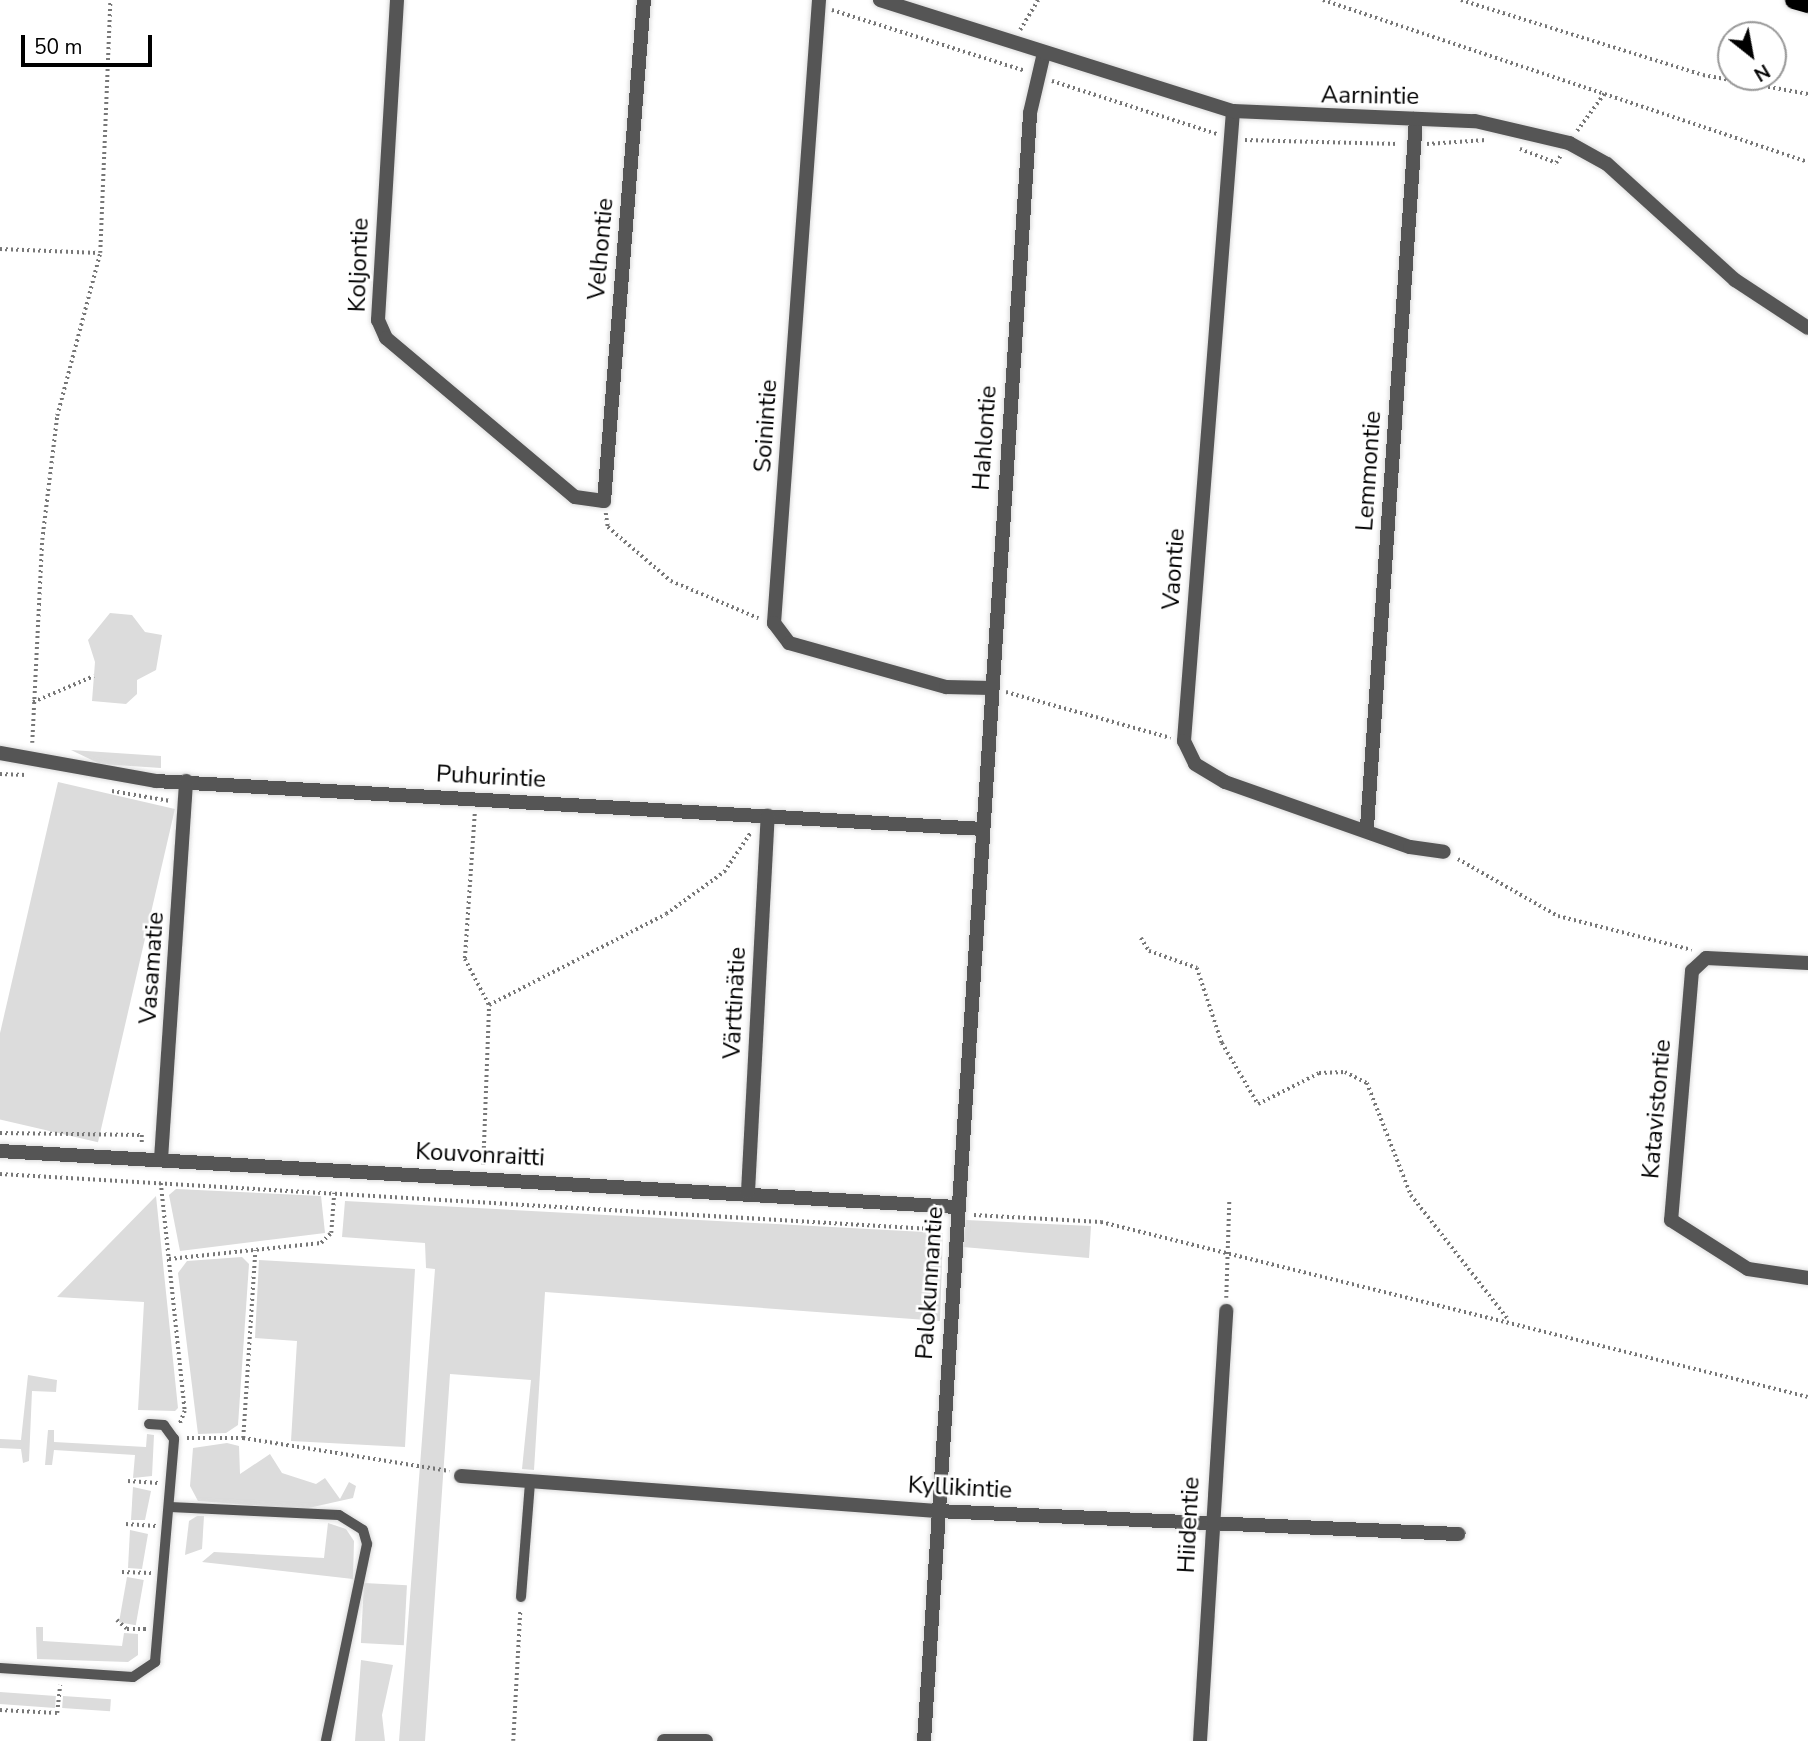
<!DOCTYPE html>
<html>
<head>
<meta charset="utf-8">
<style>
  body { margin:0 }
  #map { position:relative; width:1808px; height:1741px; overflow:hidden; background:#fff; font-family:"Nunito Sans",sans-serif }
  div>[style] { position:absolute }
  .green>* { inset:0; background:#dcdcdc; transform-origin:0 0 }
  .path>* { height:3.5px; margin-top:-1.75px; transform-origin:0; background:repeating-linear-gradient(90deg,#777 0 2px,transparent 0 5.5px) }
  .roads { filter:drop-shadow(0 0 2px #dbdbdb) drop-shadow(0 0 2px #dbdbdb) }
  .service>* { height:10px; margin:-5px; padding:0 5px; transform-origin:5px; border-radius:5px; background:#555 }
  .minor>* { height:14px; margin:-7px; padding:0 7px; transform-origin:7px; border-radius:7px; background:#555 }
  .tertiary>* { height:14px; margin:-7px; padding:0 7px; transform-origin:7px; border-radius:7px; background:#555 }
  .primary>* { height:18px; margin:-9px; padding:0 9px; transform-origin:9px; border-radius:9px; background:#000 }
  span { translate:-50% -50%; white-space:nowrap; text-align:center; line-height:1.15; -webkit-text-stroke:5px #fff; paint-order:stroke }
  .street-label { font-size:24px; color:#000 }
  .north { position:absolute; left:1717px; top:21px; width:70px; height:70px; box-sizing:border-box; background:#fff; border:2px solid #999; border-radius:50%; rotate:149deg; font-size:19px; font-weight:700; line-height:28px; text-align:center; color:#000 }
  .north::after { content:''; display:block; margin:auto; width:24px; height:32px; background:#000; clip-path:polygon(50% 0,100% 100%,50% 72%,0 100%) }
  .scale { position:absolute; left:21px; top:35px; width:131px; height:32px; box-sizing:border-box; border:4px solid #000; border-top:0; padding-left:9px; font-size:21px; line-height:24px; white-space:nowrap; color:#000; -webkit-text-stroke:5px #fff; paint-order:stroke }
</style>
</head>
<body>
<div id="map">
  <div class="green">
    <div style="clip-path:polygon(110px 613px,132px 615px,145px 632px,162px 635px,156px 670px,137px 680px,137px 694px,126px 704px,92px 701px,95px 662px,88px 640px)"></div>
    <div style="clip-path:polygon(71px 750px,161px 756px,161px 768px,100px 764px)"></div>
    <div style="left:58px;top:782px;width:120px;height:342px;rotate:13deg"></div>
    <div style="clip-path:polygon(176px 1189px,321px 1196px,325px 1233px,180px 1251px,169px 1195px)"></div>
    <div style="clip-path:polygon(156px 1196px,178px 1408px,175px 1411px,138px 1410px,144px 1302px,57px 1297px)"></div>
    <div style="clip-path:polygon(345px 1201px,943px 1233px,940px 1321px,545px 1292px,534px 1470px,522px 1469px,531px 1380px,450px 1374px,425px 1741px,399px 1741px,435px 1269px,426px 1268px,425px 1243px,342px 1237px)"></div>
    <div style="clip-path:polygon(966px 1220px,1091px 1226px,1089px 1258px,963px 1247px)"></div>
    <div style="clip-path:polygon(242px 1257px,249px 1264px,238px 1425px,226px 1433px,198px 1434px,178px 1273px,187px 1261px)"></div>
    <div style="clip-path:polygon(259px 1260px,415px 1269px,405px 1447px,291px 1441px,297px 1341px,255px 1338px)"></div>
    <div style="clip-path:polygon(28px 1375px,57px 1380px,56px 1392px,32px 1391px,29px 1461px,23px 1463px,21px 1449px,0 1448px,0 1439px,21px 1440px)"></div>
    <div style="clip-path:polygon(48px 1430px,54px 1430px,54px 1442px,146px 1447px,147px 1434px,154px 1435px,152px 1476px,133px 1478px,135px 1455px,54px 1450px,52px 1465px,45px 1465px)"></div>
    <div style="clip-path:polygon(227px 1443px,239px 1446px,240px 1474px,270px 1454px,282px 1473px,316px 1484px,325px 1478px,340px 1499px,349px 1482px,356px 1486px,353px 1498px,304px 1509px,198px 1501px,190px 1486px,193px 1448px)"></div>
    <div style="clip-path:polygon(133px 1487px,151px 1491px,145px 1520px,131px 1520px)"></div>
    <div style="clip-path:polygon(197px 1516px,204px 1516px,202px 1549px,185px 1555px,189px 1521px)"></div>
    <div style="clip-path:polygon(328px 1523px,346px 1529px,354px 1541px,353px 1579px,202px 1562px,214px 1552px,324px 1558px)"></div>
    <div style="clip-path:polygon(130px 1530px,148px 1534px,142px 1569px,128px 1568px)"></div>
    <div style="left:127px;top:1577px;width:17px;height:46px;rotate:10deg"></div>
    <div style="left:364px;top:1583px;width:43px;height:60px;rotate:3deg"></div>
    <div style="clip-path:polygon(36px 1627px,43px 1627px,43px 1641px,122px 1646px,124px 1633px,138px 1634px,138px 1655px,128px 1662px,37px 1659px)"></div>
    <div style="clip-path:polygon(361px 1660px,393px 1665px,382px 1715px,385px 1741px,355px 1741px)"></div>
    <div style="left:0;top:1692px;width:56px;height:12px;rotate:4deg"></div>
    <div style="left:63px;top:1696px;width:48px;height:12px;rotate:4deg"></div>
  </div>
  <div class="path">
    <div style="left:1323px;top:0;width:511px;rotate:18.47deg"></div>
    <div style="left:1461px;top:0;width:253px;rotate:17.2deg"></div>
    <div style="left:1703px;top:75px;width:107px;rotate:10.3deg"></div>
    <div style="left:832px;top:10px;width:202px;rotate:17.5deg"></div>
    <div style="left:1020px;top:30px;width:35px;rotate:-59deg"></div>
    <div style="left:1052px;top:81px;width:173px;rotate:17.8deg"></div>
    <div style="left:1577px;top:131px;width:46px;rotate:-53.9deg"></div>
    <div style="left:1245px;top:140px;width:154px;rotate:1.5deg"></div>
    <div style="left:1427px;top:144px;width:59px;rotate:-3.9deg"></div>
    <div style="left:1520px;top:149px;width:39px;rotate:21deg"></div>
    <div style="left:1556px;top:163px;width:9px;rotate:-58deg"></div>
    <div style="left:0;top:249px;width:99px;rotate:2.3deg"></div>
    <div style="left:606px;top:513px;width:14px;rotate:82deg"></div>
    <div style="left:608px;top:527px;width:83px;rotate:40.6deg"></div>
    <div style="left:671px;top:581px;width:95px;rotate:23deg"></div>
    <div style="left:1006px;top:692px;width:171px;rotate:15.6deg"></div>
    <div style="left:33px;top:702px;width:66px;rotate:-23.1deg"></div>
    <div style="left:32px;top:743px;width:203px;rotate:-87.2deg"></div>
    <div style="left:42px;top:540px;width:125px;rotate:-83.1deg"></div>
    <div style="left:57px;top:416px;width:169px;rotate:-75.2deg"></div>
    <div style="left:100px;top:253px;width:253px;rotate:-87.7deg"></div>
    <div style="left:0;top:774px;width:26px;rotate:2deg"></div>
    <div style="left:112px;top:791px;width:59px;rotate:9.8deg"></div>
    <div style="left:475px;top:814px;width:145px;rotate:93.9deg"></div>
    <div style="left:465px;top:959px;width:52px;rotate:62.4deg"></div>
    <div style="left:1458px;top:859px;width:115px;rotate:29.7deg"></div>
    <div style="left:1558px;top:916px;width:138px;rotate:14.2deg"></div>
    <div style="left:1141px;top:938px;width:15px;rotate:58deg"></div>
    <div style="left:1149px;top:951px;width:51px;rotate:19.5deg"></div>
    <div style="left:1197px;top:968px;width:79px;rotate:71.6deg"></div>
    <div style="left:1222px;top:1043px;width:71px;rotate:59.5deg"></div>
    <div style="left:1258px;top:1104px;width:68px;rotate:-26.9deg"></div>
    <div style="left:1319px;top:1073px;width:26px;rotate:-2deg"></div>
    <div style="left:1345px;top:1072px;width:25px;rotate:27deg"></div>
    <div style="left:1367px;top:1083px;width:120px;rotate:68.6deg"></div>
    <div style="left:1411px;top:1195px;width:157px;rotate:52deg"></div>
    <div style="left:0;top:1133px;width:142px;rotate:0.8deg"></div>
    <div style="left:142px;top:1135px;width:10px;rotate:90deg"></div>
    <div style="left:483px;top:1165px;width:160px;rotate:-87.9deg"></div>
    <div style="left:489px;top:1005px;width:199px;rotate:-27.2deg"></div>
    <div style="left:666px;top:914px;width:72px;rotate:-35.9deg"></div>
    <div style="left:724px;top:872px;width:48px;rotate:-56deg"></div>
    <div style="left:0;top:1174px;width:933px;rotate:3.38deg"></div>
    <div style="left:931px;top:1229px;width:10px;rotate:-37deg"></div>
    <div style="left:161px;top:1183px;width:229px;rotate:84deg"></div>
    <div style="left:185px;top:1411px;width:14px;rotate:111deg"></div>
    <div style="left:974px;top:1215px;width:127px;rotate:3.2deg"></div>
    <div style="left:1101px;top:1222px;width:728px;rotate:13.9deg"></div>
    <div style="left:169px;top:1259px;width:153px;rotate:-6deg"></div>
    <div style="left:321px;top:1243px;width:14px;rotate:-45deg"></div>
    <div style="left:331px;top:1233px;width:40px;rotate:-85.7deg"></div>
    <div style="left:1226px;top:1298px;width:96px;rotate:-88.2deg"></div>
    <div style="left:187px;top:1438px;width:56px"></div>
    <div style="left:243px;top:1438px;width:209px;rotate:9.1deg"></div>
    <div style="left:243px;top:1438px;width:188px;rotate:-86.3deg"></div>
    <div style="left:128px;top:1481px;width:30px;rotate:4deg"></div>
    <div style="left:126px;top:1524px;width:30px;rotate:4deg"></div>
    <div style="left:122px;top:1572px;width:29px;rotate:2deg"></div>
    <div style="left:117px;top:1620px;width:13px;rotate:42deg"></div>
    <div style="left:127px;top:1629px;width:20px"></div>
    <div style="left:0;top:1710px;width:57px;rotate:3deg"></div>
    <div style="left:57px;top:1713px;width:28px;rotate:-84deg"></div>
    <div style="left:513px;top:1741px;width:131px;rotate:-86.9deg"></div>
  </div>
  <div class="roads">
    <div class="service">
      <div style="left:170px;top:1507px;width:169px;rotate:2.7deg"></div>
      <div style="left:339px;top:1515px;width:28px;rotate:32deg"></div>
      <div style="left:363px;top:1530px;width:15px;rotate:74deg"></div>
      <div style="left:367px;top:1544px;width:201px;rotate:101.8deg"></div>
      <div style="left:521px;top:1597px;width:115px;rotate:-85.5deg"></div>
      <div style="left:0;top:1668px;width:133px;rotate:3.9deg"></div>
      <div style="left:133px;top:1677px;width:27px;rotate:-34deg"></div>
      <div style="left:155px;top:1662px;width:224px;rotate:-85.1deg"></div>
      <div style="left:174px;top:1439px;width:17px;rotate:-126deg"></div>
      <div style="left:164px;top:1425px;width:15px;rotate:-176deg"></div>
    </div>
    <div class="minor">
      <div style="left:397px;top:0;width:321px;rotate:93.4deg"></div>
      <div style="left:378px;top:320px;width:20px;rotate:66deg"></div>
      <div style="left:386px;top:338px;width:247px;rotate:40.1deg"></div>
      <div style="left:575px;top:497px;width:29px;rotate:8deg"></div>
      <div style="left:604px;top:501px;width:503px;rotate:-85.44deg"></div>
      <div style="left:819px;top:0;width:625px;rotate:94.13deg"></div>
      <div style="left:774px;top:623px;width:25px;rotate:53deg"></div>
      <div style="left:789px;top:643px;width:163px;rotate:15.7deg"></div>
      <div style="left:946px;top:687px;width:45px;rotate:1.3deg"></div>
      <div style="left:1233px;top:111px;width:632px;rotate:94.45deg"></div>
      <div style="left:1184px;top:741px;width:25px;rotate:64deg"></div>
      <div style="left:1195px;top:764px;width:35px;rotate:31deg"></div>
      <div style="left:1225px;top:782px;width:196px;rotate:19.4deg"></div>
      <div style="left:1410px;top:847px;width:34px;rotate:8deg"></div>
      <div style="left:0;top:753px;width:158px;rotate:10.2deg"></div>
      <div style="left:156px;top:781px;width:828px;rotate:3.32deg"></div>
      <div style="left:1367px;top:827px;width:710px;rotate:-86.04deg"></div>
      <div style="left:1808px;top:963px;width:102px;rotate:-177.2deg"></div>
      <div style="left:1706px;top:958px;width:19px;rotate:137deg"></div>
      <div style="left:1692px;top:971px;width:250px;rotate:94.8deg"></div>
      <div style="left:1671px;top:1220px;width:91px;rotate:32.5deg"></div>
      <div style="left:1748px;top:1269px;width:61px;rotate:8.5deg"></div>
      <div style="left:0;top:1151px;width:960px;rotate:3.35deg"></div>
      <div style="left:161px;top:1159px;width:379px;rotate:-86.2deg"></div>
      <div style="left:748px;top:1192px;width:377px;rotate:-87deg"></div>
      <div style="left:461px;top:1476px;width:477px;rotate:4.2deg"></div>
      <div style="left:937px;top:1511px;width:522px;rotate:2.53deg"></div>
      <div style="left:664px;top:1741px;width:42px"></div>
      <div style="left:924px;top:1741px;width:1631px;rotate:-86.27deg"></div>
      <div style="left:1030px;top:113px;width:62px;rotate:-76.9deg"></div>
      <div style="left:1200px;top:1741px;width:431px;rotate:-86.5deg"></div>
    </div>
    <div class="tertiary">
      <div style="left:880px;top:0;width:370px;rotate:17.5deg"></div>
      <div style="left:1233px;top:111px;width:242px;rotate:2.4deg"></div>
      <div style="left:1475px;top:121px;width:97px;rotate:13.2deg"></div>
      <div style="left:1569px;top:143px;width:43px;rotate:28.9deg"></div>
      <div style="left:1607px;top:164px;width:173px;rotate:42.2deg"></div>
      <div style="left:1735px;top:280px;width:87px;rotate:33.3deg"></div>
    </div>
    <div class="primary">
      <div style="left:1794px;top:0;width:15px;rotate:16deg"></div>
    </div>
  </div>
  <div class="street-label">
    <span style="left:1370px;top:96px;rotate:1deg">Aarnintie</span>
    <span style="left:601px;top:249px;rotate:-85deg">Velhontie</span>
    <span style="left:359px;top:265px;rotate:-88deg">Koljontie</span>
    <span style="left:766px;top:426px;rotate:-86deg">Soinintie</span>
    <span style="left:985px;top:438px;rotate:-86deg">Hahlontie</span>
    <span style="left:1369px;top:471px;rotate:-86deg">Lemmontie</span>
    <span style="left:1174px;top:569px;rotate:-86deg">Vaontie</span>
    <span style="left:491px;top:777px;rotate:3deg">Puhurintie</span>
    <span style="left:152px;top:968px;rotate:-86deg">Vasamatie</span>
    <span style="left:735px;top:1003px;rotate:-87deg">Värttinätie</span>
    <span style="left:1657px;top:1109px;rotate:-85deg">Katavistontie</span>
    <span style="left:480px;top:1155px;rotate:3deg">Kouvonraitti</span>
    <span style="left:930px;top:1283px;rotate:-86deg">Palokunnantie</span>
    <span style="left:960px;top:1488px;rotate:3deg">Kyllikintie</span>
    <span style="left:1189px;top:1525px;rotate:-87deg">Hiidentie</span>
  </div>
  <div class="north">N</div>
  <div class="scale">50 m</div>
</div>
</body>
</html>
